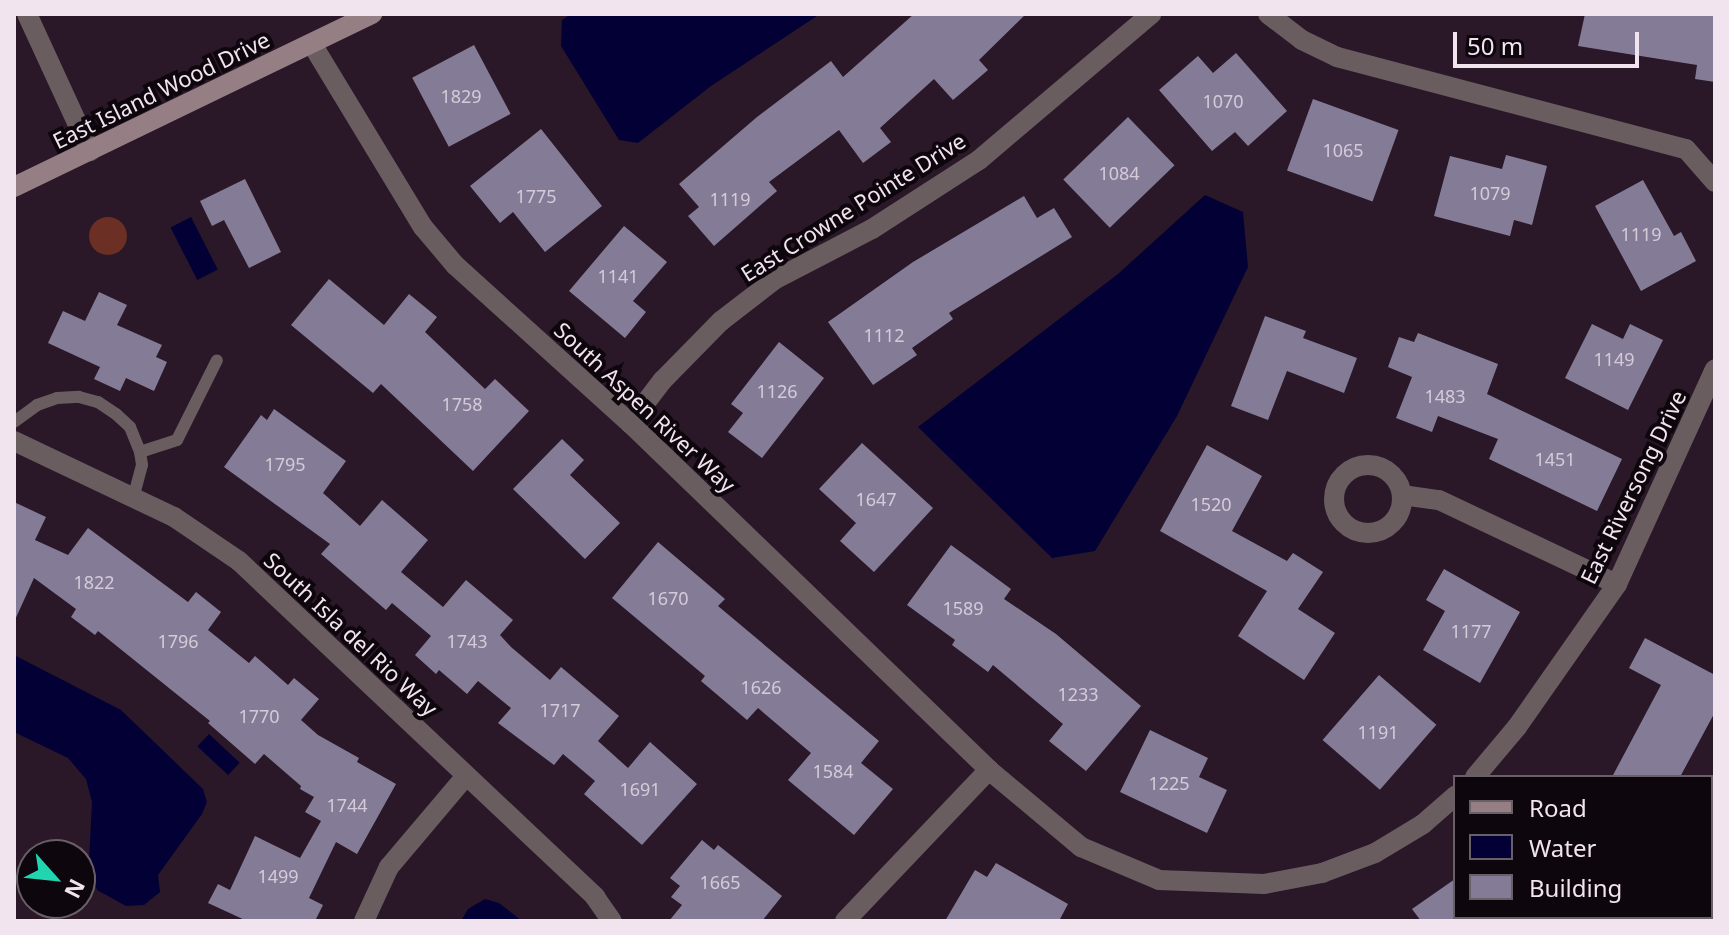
<!DOCTYPE html>
<html>
<head>
<meta charset="utf-8">
<style>
  body { margin:0 }
  #map { position:relative; width:1729px; height:935px; overflow:hidden; background:#2a1829; font-family:"Noto Sans",sans-serif }
  div>[style] { position:absolute }
  .green>* { inset:0; background:#6c2f24 }
  .round { border-radius:50% }
  .water>* { inset:0; background:#020035; transform-origin:0 0 }
  .building>* { inset:0; background:#847c97; transform-origin:0 0 }
  .lane>* { height:12px; margin:-6px; padding:0 6px; transform-origin:6px; border-radius:6px; background:#6a5d60 }
  .street>* { height:20px; margin:-10px; padding:0 10px; transform-origin:10px; border-radius:10px; background:#6a5d60 }
  .street>.ring { margin:-10px; padding:0; box-sizing:content-box; background:none; border:20px solid #6a5d60; border-radius:50% }
  .secondary>* { height:20px; margin:-10px; padding:0 10px; transform-origin:10px; border-radius:10px; background:#957f85 }
  span { translate:-50% -50%; white-space:nowrap; text-align:center; line-height:1.15; -webkit-text-stroke:8px #0e060d; paint-order:stroke }
  .number-label { font-size:18px; color:#d6cad9 }
  .number-label span { -webkit-text-stroke-width:0 }
  .street-label { font-size:22px; color:#f1e4ef }
  .frame { position:absolute; inset:0; border:16px solid #f1e4ef; pointer-events:none }
  .legend { position:absolute; left:1453px; top:775px; width:260px; height:144px; box-sizing:border-box; background:#0e060d; border:2px solid #695f67; margin:0; padding:10px 14px; list-style:none; font-size:24px; color:#f1e4ef }
  .legend li { display:flex; align-items:center; gap:16px; height:40px }
  .legend b { width:40px; border:2px solid #695f67 }
  .north { position:absolute; left:16px; top:839px; width:80px; height:80px; box-sizing:border-box; background:#0e060d; border:2px solid #695f67; border-radius:50%; rotate:117deg; font-size:22px; font-weight:700; line-height:32px; text-align:center; color:#f1e4ef }
  .north::after { content:''; display:block; margin:auto; width:28px; height:36px; background:#21d5b0; clip-path:polygon(50% 0,100% 100%,50% 72%,0 100%) }
  .scale { position:absolute; left:1453px; top:32px; width:186px; height:36px; box-sizing:border-box; border:4px solid #f1e4ef; border-top:0; padding-left:10px; font-size:24px; line-height:28px; white-space:nowrap; color:#f1e4ef; -webkit-text-stroke:6px #0e060d; paint-order:stroke }
</style>
</head>
<body>
<div id="map">
  <div class="green">
    <div class="round" style="left:89px;top:217px;width:38px;height:38px"></div>
    <div style="clip-path:polygon(1715px 844px,1715px 921px,1619px 921px,1624px 917px,1711px 917px,1711px 847px)"></div>
  </div>
  <div class="water">
    <div style="clip-path:polygon(571px 14px,820px 14px,711px 86px,638px 143px,619px 140px,561px 46px,562px 20px)"></div>
    <div style="clip-path:polygon(1205px 195px,1243px 212px,1248px 267px,1177px 416px,1095px 551px,1052px 558px,918px 427px,1118px 274px)"></div>
    <div style="left:191px;top:217px;width:59px;height:23px;rotate:63deg"></div>
    <div style="clip-path:polygon(14px 655px,121px 710px,203px 789px,207px 802px,202px 814px,158px 875px,160px 892px,144px 905px,126px 906px,97px 890px,89px 861px,92px 802px,86px 779px,68px 758px,14px 732px)"></div>
    <div style="left:209px;top:734px;width:42px;height:17px;rotate:43deg"></div>
    <div style="clip-path:polygon(485px 899px,499px 903px,522px 921px,461px 921px,468px 909px)"></div>
  </div>
  <div class="building">
    <div style="clip-path:polygon(914px 14px,1026px 14px,979px 60px,988px 70px,953px 100px,934px 79px,880px 128px,891px 142px,863px 163px,839px 130px,769px 182px,777px 191px,714px 246px,688px 216px,699px 207px,679px 184px,757px 117px,831px 61px,843px 77px)"></div>
    <div style="clip-path:polygon(1585px 14px,1715px 14px,1715px 82px,1695px 79px,1697px 65px,1578px 46px)"></div>
    <div style="left:474px;top:45px;width:78px;height:70px;rotate:62deg"></div>
    <div style="clip-path:polygon(1236px 53px,1287px 111px,1248px 146px,1235px 132px,1212px 151px,1159px 90px,1198px 56px,1213px 73px)"></div>
    <div style="left:1313px;top:99px;width:91px;height:76px;rotate:20deg"></div>
    <div style="left:1128px;top:117px;width:67px;height:90px;rotate:46deg"></div>
    <div style="clip-path:polygon(541px 129px,602px 206px,545px 252px,513px 212px,500px 223px,470px 186px)"></div>
    <div style="clip-path:polygon(1506px 155px,1547px 166px,1532px 225px,1514px 220px,1510px 236px,1434px 216px,1450px 156px,1502px 169px)"></div>
    <div style="clip-path:polygon(245px 179px,281px 252px,249px 268px,224px 220px,212px 226px,200px 201px)"></div>
    <div style="clip-path:polygon(1643px 180px,1674px 236px,1681px 232px,1696px 261px,1641px 291px,1595px 206px)"></div>
    <div style="clip-path:polygon(1024px 196px,1037px 218px,1054px 208px,1072px 237px,949px 313px,953px 319px,912px 348px,917px 355px,873px 385px,828px 322px,913px 262px)"></div>
    <div style="clip-path:polygon(624px 226px,667px 262px,633px 301px,646px 312px,625px 338px,569px 291px)"></div>
    <div style="clip-path:polygon(329px 279px,384px 325px,409px 294px,437px 317px,425px 332px,485px 389px,495px 379px,529px 411px,473px 471px,381px 384px,373px 393px,291px 325px)"></div>
    <div style="clip-path:polygon(99px 292px,127px 305px,117px 325px,162px 345px,156px 357px,167px 362px,154px 391px,126px 378px,120px 391px,94px 379px,100px 367px,48px 343px,63px 311px,85px 321px)"></div>
    <div style="clip-path:polygon(1265px 316px,1306px 331px,1303px 338px,1357px 358px,1344px 393px,1287px 371px,1268px 420px,1231px 406px)"></div>
    <div style="clip-path:polygon(1592px 324px,1623px 339px,1630px 324px,1663px 340px,1628px 410px,1565px 378px)"></div>
    <div style="clip-path:polygon(1418px 333px,1498px 364px,1487px 394px,1622px 459px,1597px 511px,1489px 459px,1498px 439px,1438px 416px,1432px 432px,1396px 418px,1412px 377px,1388px 367px,1399px 337px,1414px 342px)"></div>
    <div style="clip-path:polygon(779px 342px,824px 378px,762px 458px,728px 432px,743px 413px,731px 404px)"></div>
    <div style="clip-path:polygon(274px 409px,346px 461px,323px 493px,360px 526px,382px 500px,428px 540px,401px 572px,443px 607px,466px 580px,513px 620px,500px 635px,511px 647px,550px 680px,561px 667px,619px 716px,598px 741px,628px 768px,650px 742px,697px 784px,642px 845px,584px 794px,595px 781px,563px 754px,554px 765px,498px 723px,511px 708px,478px 681px,467px 694px,439px 670px,436px 674px,415px 655px,431px 636px,392px 603px,386px 610px,321px 554px,330px 544px,224px 467px,261px 415px,267px 420px)"></div>
    <div style="clip-path:polygon(562px 439px,584px 460px,570px 475px,620px 523px,585px 559px,513px 489px)"></div>
    <div style="clip-path:polygon(862px 443px,933px 508px,874px 572px,840px 541px,856px 523px,819px 489px)"></div>
    <div style="clip-path:polygon(1207px 445px,1262px 476px,1232px 531px,1287px 561px,1293px 553px,1323px 572px,1298px 609px,1335px 633px,1304px 680px,1238px 636px,1267px 591px,1160px 531px)"></div>
    <div style="clip-path:polygon(14px 502px,46px 517px,35px 540px,68px 555px,88px 528px,188px 602px,196px 592px,221px 612px,208px 630px,249px 663px,255px 656px,288px 685px,294px 678px,319px 699px,301px 720px,318px 735px,359px 758px,357px 762px,396px 784px,357px 854px,336px 842px,309px 898px,323px 905px,315px 921px,247px 921px,208px 903px,218px 884px,230px 890px,255px 836px,300px 858px,321px 821px,305px 812px,314px 797px,300px 789px,301px 786px,264px 754px,255px 764px,208px 723px,210px 721px,98px 631px,95px 635px,71px 617px,76px 609px,34px 578px,14px 622px)"></div>
    <div style="clip-path:polygon(658px 542px,725px 599px,718px 606px,879px 741px,861px 763px,893px 789px,854px 835px,788px 780px,811px 753px,758px 708px,747px 720px,701px 681px,705px 676px,612px 598px)"></div>
    <div style="clip-path:polygon(951px 545px,1011px 589px,1004px 599px,1056px 634px,1141px 706px,1086px 771px,1049px 741px,1063px 724px,993px 665px,988px 672px,952px 645px,955px 640px,907px 605px)"></div>
    <div style="clip-path:polygon(1444px 569px,1520px 612px,1480px 683px,1423px 650px,1445px 611px,1426px 600px)"></div>
    <div style="clip-path:polygon(1645px 638px,1715px 675px,1715px 712px,1680px 777px,1612px 777px,1661px 685px,1629px 668px)"></div>
    <div style="left:1379px;top:675px;width:76px;height:86px;rotate:41deg"></div>
    <div style="clip-path:polygon(1150px 730px,1208px 758px,1199px 777px,1227px 790px,1207px 833px,1120px 792px)"></div>
    <div style="clip-path:polygon(702px 840px,714px 850px,718px 845px,782px 896px,762px 921px,669px 921px,682px 905px,671px 897px,680px 886px,670px 878px)"></div>
    <div style="clip-path:polygon(996px 863px,1068px 904px,1059px 921px,945px 921px,975px 870px,987px 877px)"></div>
    <div style="clip-path:polygon(1455px 879px,1455px 921px,1421px 921px,1412px 909px)"></div>
  </div>
  <div class="lane">
    <div style="left:14px;top:422px;width:29px;rotate:-36deg"></div>
    <div style="left:37px;top:405px;width:21px;rotate:-19deg"></div>
    <div style="left:57px;top:398px;width:22px;rotate:-3deg"></div>
    <div style="left:79px;top:397px;width:20px;rotate:15deg"></div>
    <div style="left:98px;top:402px;width:22px;rotate:34deg"></div>
    <div style="left:116px;top:414px;width:19px;rotate:43deg"></div>
    <div style="left:130px;top:427px;width:27px;rotate:68deg"></div>
    <div style="left:140px;top:452px;width:13px;rotate:81deg"></div>
    <div style="left:142px;top:465px;width:34px;rotate:105deg"></div>
    <div style="left:140px;top:452px;width:39px;rotate:-18deg"></div>
    <div style="left:177px;top:440px;width:89px;rotate:-63.4deg"></div>
  </div>
  <div class="street">
    <div style="left:27px;top:14px;width:151px;rotate:65.3deg"></div>
    <div style="left:1268px;top:14px;width:43px;rotate:37.4deg"></div>
    <div style="left:1302px;top:40px;width:39px;rotate:26deg"></div>
    <div style="left:1337px;top:57px;width:361px;rotate:14.8deg"></div>
    <div style="left:1686px;top:149px;width:44px;rotate:48.7deg"></div>
    <div style="left:312px;top:44px;width:214px;rotate:58.8deg"></div>
    <div style="left:423px;top:227px;width:50px;rotate:49.9deg"></div>
    <div style="left:455px;top:265px;width:236px;rotate:42.1deg"></div>
    <div style="left:630px;top:423px;width:499px;rotate:44deg"></div>
    <div style="left:989px;top:770px;width:120px;rotate:39.9deg"></div>
    <div style="left:1081px;top:847px;width:85px;rotate:22.9deg"></div>
    <div style="left:1159px;top:880px;width:105px;rotate:2.2deg"></div>
    <div style="left:1264px;top:884px;width:59px;rotate:-10.7deg"></div>
    <div style="left:1322px;top:873px;width:57px;rotate:-20.7deg"></div>
    <div style="left:1375px;top:853px;width:56px;rotate:-31.1deg"></div>
    <div style="left:1423px;top:824px;width:43px;rotate:-41.2deg"></div>
    <div style="left:630px;top:423px;width:53px;rotate:-52.7deg"></div>
    <div style="left:662px;top:381px;width:84px;rotate:-45.5deg"></div>
    <div style="left:721px;top:321px;width:67px;rotate:-37.7deg"></div>
    <div style="left:774px;top:280px;width:110px;rotate:-27.5deg"></div>
    <div style="left:872px;top:229px;width:127px;rotate:-32.8deg"></div>
    <div style="left:979px;top:160px;width:226px;rotate:-40.3deg"></div>
    <div style="left:14px;top:441px;width:177px;rotate:25.4deg"></div>
    <div style="left:174px;top:517px;width:78px;rotate:34.1deg"></div>
    <div style="left:239px;top:561px;width:490px;rotate:43.3deg"></div>
    <div style="left:595px;top:897px;width:29px;rotate:55deg"></div>
    <div class="ring" style="left:1334px;top:465px;width:48px;height:48px"></div>
    <div style="left:1402px;top:495px;width:37px;rotate:8deg"></div>
    <div style="left:1439px;top:500px;width:197px;rotate:25.3deg"></div>
    <div style="left:1475px;top:777px;width:65px;rotate:-50deg"></div>
    <div style="left:1517px;top:727px;width:174px;rotate:-55deg"></div>
    <div style="left:1617px;top:584px;width:236px;rotate:-65.5deg"></div>
    <div style="left:364px;top:921px;width:60px;rotate:-65.2deg"></div>
    <div style="left:389px;top:867px;width:119px;rotate:-49.8deg"></div>
    <div style="left:845px;top:921px;width:209px;rotate:-46.4deg"></div>
  </div>
  <div class="secondary">
    <div style="left:14px;top:187px;width:398px;rotate:-25.8deg"></div>
  </div>
  <div class="number-label">
    <span style="left:461px;top:96px">1829</span>
    <span style="left:1223px;top:101px">1070</span>
    <span style="left:1343px;top:150px">1065</span>
    <span style="left:1119px;top:173px">1084</span>
    <span style="left:1490px;top:193px">1079</span>
    <span style="left:536px;top:196px">1775</span>
    <span style="left:730px;top:199px">1119</span>
    <span style="left:1641px;top:234px">1119</span>
    <span style="left:618px;top:276px">1141</span>
    <span style="left:884px;top:335px">1112</span>
    <span style="left:1614px;top:359px">1149</span>
    <span style="left:777px;top:391px">1126</span>
    <span style="left:1445px;top:396px">1483</span>
    <span style="left:462px;top:404px">1758</span>
    <span style="left:1555px;top:459px">1451</span>
    <span style="left:285px;top:464px">1795</span>
    <span style="left:876px;top:499px">1647</span>
    <span style="left:1211px;top:504px">1520</span>
    <span style="left:94px;top:582px">1822</span>
    <span style="left:668px;top:598px">1670</span>
    <span style="left:963px;top:608px">1589</span>
    <span style="left:1471px;top:631px">1177</span>
    <span style="left:178px;top:641px">1796</span>
    <span style="left:467px;top:641px">1743</span>
    <span style="left:761px;top:687px">1626</span>
    <span style="left:1078px;top:694px">1233</span>
    <span style="left:560px;top:710px">1717</span>
    <span style="left:259px;top:716px">1770</span>
    <span style="left:1378px;top:732px">1191</span>
    <span style="left:833px;top:771px">1584</span>
    <span style="left:1169px;top:783px">1225</span>
    <span style="left:640px;top:789px">1691</span>
    <span style="left:347px;top:805px">1744</span>
    <span style="left:278px;top:876px">1499</span>
    <span style="left:720px;top:882px">1665</span>
  </div>
  <div class="street-label">
    <span style="left:161px;top:90px;rotate:-26deg">East Island Wood Drive</span>
    <span style="left:853px;top:207px;rotate:-32deg">East Crowne Pointe Drive</span>
    <span style="left:645px;top:407px;rotate:43deg">South Aspen River Way</span>
    <span style="left:1633px;top:487px;rotate:-64deg">East Riversong Drive</span>
    <span style="left:351px;top:634px;rotate:43deg">South Isla del Rio Way</span>
  </div>
  <div class="frame"></div>
  <ul class="legend">
  <li><b style="height:10px;background:#957f85"></b>Road</li>
  <li><b style="height:22px;background:#020035"></b>Water</li>
  <li><b style="height:22px;background:#847c97"></b>Building</li>
  </ul>
  <div class="north">N</div>
  <div class="scale">50 m</div>
</div>
</body>
</html>
